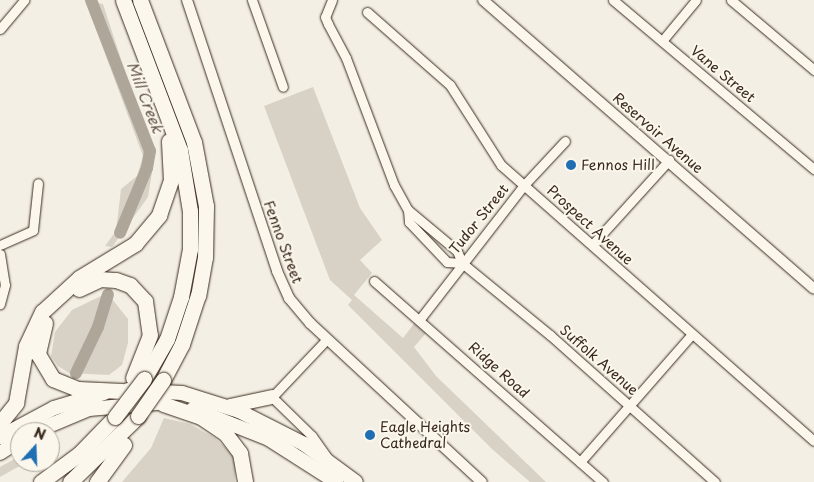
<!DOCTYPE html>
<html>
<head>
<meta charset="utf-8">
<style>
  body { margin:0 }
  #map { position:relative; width:814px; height:482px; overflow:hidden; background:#f3efe4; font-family:"Playpen Sans",sans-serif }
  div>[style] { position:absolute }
  .green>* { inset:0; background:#d8d1c6 }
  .river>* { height:12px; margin:-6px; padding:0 6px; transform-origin:6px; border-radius:6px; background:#afa69a }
  .roads { filter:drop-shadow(0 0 1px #3b2a1e) drop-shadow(0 0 1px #3b2a1e) }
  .minor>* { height:9px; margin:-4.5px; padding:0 4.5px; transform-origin:4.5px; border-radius:4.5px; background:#fbf7ec }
  .tertiary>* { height:10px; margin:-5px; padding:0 5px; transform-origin:5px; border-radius:5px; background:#fbf7ec }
  .trunk>* { height:14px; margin:-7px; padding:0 7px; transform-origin:7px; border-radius:7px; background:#fbf7ec }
  .motorway>* { height:15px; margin:-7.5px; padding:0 7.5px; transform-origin:7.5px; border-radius:7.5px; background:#fbf7ec }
  .bridges { filter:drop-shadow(0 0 1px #3b2a1e) drop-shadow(0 0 1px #3b2a1e) }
  .motorway-bridge>* { height:15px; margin:-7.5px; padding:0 7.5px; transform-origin:7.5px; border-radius:7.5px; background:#fbf7ec }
  .dots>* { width:14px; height:14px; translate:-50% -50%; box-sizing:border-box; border:2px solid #fbf7ec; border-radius:50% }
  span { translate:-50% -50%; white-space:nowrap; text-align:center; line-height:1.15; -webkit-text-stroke:4px #fbf7ec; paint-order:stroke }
  .street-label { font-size:14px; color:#3b2a1e }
  .poi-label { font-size:14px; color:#3b2a1e }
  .left { translate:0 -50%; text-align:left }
  .water-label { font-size:15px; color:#645549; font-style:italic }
  .north { position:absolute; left:10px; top:422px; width:50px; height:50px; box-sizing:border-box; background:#fbf7ec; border:1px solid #aea59a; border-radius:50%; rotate:20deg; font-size:14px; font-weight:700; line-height:20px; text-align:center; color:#3b2a1e }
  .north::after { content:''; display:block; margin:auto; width:18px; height:22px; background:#1f6fb2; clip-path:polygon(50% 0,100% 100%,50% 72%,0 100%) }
</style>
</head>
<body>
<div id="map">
  <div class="green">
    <div style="clip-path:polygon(85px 0,103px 4px,154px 160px,148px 197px,112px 247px,105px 246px,116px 231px,121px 189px,137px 176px,143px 156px)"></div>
    <div style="clip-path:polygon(313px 87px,360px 208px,382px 240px,360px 260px,372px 273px,354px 295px,403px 338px,416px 321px,427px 332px,414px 347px,436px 376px,546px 482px,530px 482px,492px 449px,348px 305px,352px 300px,330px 280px,264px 106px)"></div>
    <div style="clip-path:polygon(101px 296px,112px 299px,128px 319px,128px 343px,122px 365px,109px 375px,69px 373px,58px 366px,51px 356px,55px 332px,72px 310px)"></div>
    <div style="clip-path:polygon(164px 418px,190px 424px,215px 438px,235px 457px,235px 482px,122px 482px,151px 448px)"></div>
    <div style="clip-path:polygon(20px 456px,20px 462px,25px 463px,0 477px,0 467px)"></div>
  </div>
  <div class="river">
    <div style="left:91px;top:0;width:162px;rotate:68.7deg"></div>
    <div style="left:150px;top:151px;width:17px;rotate:100deg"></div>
    <div style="left:147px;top:168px;width:70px;rotate:112.6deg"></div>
    <div style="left:76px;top:373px;width:51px;rotate:-64.4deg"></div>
    <div style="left:98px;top:327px;width:34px;rotate:-73deg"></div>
  </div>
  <div class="roads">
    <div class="minor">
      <div style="left:252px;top:0;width:92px;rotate:70.4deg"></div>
      <div style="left:332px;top:0;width:18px;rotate:112deg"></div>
      <div style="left:325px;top:17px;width:8px;rotate:67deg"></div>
      <div style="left:328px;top:24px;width:38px;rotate:62deg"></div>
      <div style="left:346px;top:58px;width:136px;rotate:69.3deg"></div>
      <div style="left:394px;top:185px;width:29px;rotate:61deg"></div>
      <div style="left:408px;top:210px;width:12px;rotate:85deg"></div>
      <div style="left:409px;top:222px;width:55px;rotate:46.5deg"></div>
      <div style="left:447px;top:262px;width:15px;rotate:4deg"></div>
      <div style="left:613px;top:0;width:263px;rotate:40.1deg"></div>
      <div style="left:731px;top:0;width:109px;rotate:40.1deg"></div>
      <div style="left:367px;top:12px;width:111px;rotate:41.3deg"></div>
      <div style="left:450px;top:85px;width:95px;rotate:57.5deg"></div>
      <div style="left:501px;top:165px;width:417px;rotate:41.4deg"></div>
      <div style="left:0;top:29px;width:38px;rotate:-50deg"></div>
      <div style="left:662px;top:41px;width:53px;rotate:-50.3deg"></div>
      <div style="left:408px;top:210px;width:64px;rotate:39.9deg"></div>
      <div style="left:457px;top:251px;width:13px;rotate:67deg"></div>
      <div style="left:462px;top:263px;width:114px;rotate:39.3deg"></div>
      <div style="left:550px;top:335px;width:221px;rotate:41.7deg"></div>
      <div style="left:0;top:245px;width:36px;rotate:-24deg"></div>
      <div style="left:33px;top:230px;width:47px;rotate:-83.9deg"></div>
      <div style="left:592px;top:245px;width:115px;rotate:-47.8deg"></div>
      <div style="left:0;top:254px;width:31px;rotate:81deg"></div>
      <div style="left:5px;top:285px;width:20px;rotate:105deg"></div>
      <div style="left:374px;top:281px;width:305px;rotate:41.3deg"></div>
      <div style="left:420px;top:319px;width:170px;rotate:-52.2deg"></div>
      <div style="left:524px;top:185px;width:60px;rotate:-47deg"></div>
      <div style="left:327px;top:339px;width:80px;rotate:133.5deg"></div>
      <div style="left:272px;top:397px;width:56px;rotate:44.3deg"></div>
      <div style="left:312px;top:436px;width:28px;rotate:55deg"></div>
      <div style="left:580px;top:462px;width:170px;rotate:-48.8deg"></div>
    </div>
    <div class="tertiary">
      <div style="left:187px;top:0;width:286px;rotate:71.6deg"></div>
      <div style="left:277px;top:271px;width:30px;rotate:66deg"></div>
      <div style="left:289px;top:298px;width:33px;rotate:50deg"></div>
      <div style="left:310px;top:323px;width:234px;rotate:42.8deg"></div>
      <div style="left:483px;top:0;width:439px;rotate:41.1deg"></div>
    </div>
    <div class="trunk">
      <div style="left:128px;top:390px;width:54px;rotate:3.2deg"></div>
      <div style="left:182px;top:393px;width:60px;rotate:17.5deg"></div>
      <div style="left:239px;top:411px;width:73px;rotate:26.9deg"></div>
      <div style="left:304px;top:444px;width:64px;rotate:36.2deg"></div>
      <div style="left:230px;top:406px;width:43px;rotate:-12.1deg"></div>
      <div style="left:193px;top:409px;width:82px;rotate:21.5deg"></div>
      <div style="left:269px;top:439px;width:80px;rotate:32.7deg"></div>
      <div style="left:34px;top:432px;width:60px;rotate:-22.7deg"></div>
      <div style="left:89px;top:409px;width:68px;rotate:-5deg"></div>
      <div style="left:0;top:437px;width:61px;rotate:-28.2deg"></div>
      <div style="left:54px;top:408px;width:52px;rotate:-16.7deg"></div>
      <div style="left:0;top:453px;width:24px;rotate:-33deg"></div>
    </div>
    <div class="motorway">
      <div style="left:123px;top:0;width:160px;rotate:69.2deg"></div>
      <div style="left:180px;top:150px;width:62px;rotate:80.7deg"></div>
      <div style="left:190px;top:211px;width:38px;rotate:90deg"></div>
      <div style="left:190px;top:249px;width:49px;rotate:100.6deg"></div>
      <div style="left:181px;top:297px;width:44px;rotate:108.4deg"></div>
      <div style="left:167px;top:339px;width:46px;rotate:119.9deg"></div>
      <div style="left:140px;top:0;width:152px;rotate:69.2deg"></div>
      <div style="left:194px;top:142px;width:65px;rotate:79.4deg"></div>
      <div style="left:206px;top:206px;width:51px;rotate:91.1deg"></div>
      <div style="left:205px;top:257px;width:39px;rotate:100deg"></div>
      <div style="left:198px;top:295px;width:52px;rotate:108.1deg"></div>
      <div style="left:182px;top:344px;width:41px;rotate:117.8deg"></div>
      <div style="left:79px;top:289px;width:23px;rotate:-25deg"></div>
      <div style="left:100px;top:279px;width:16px;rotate:4deg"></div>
      <div style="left:116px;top:280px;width:15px;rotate:20deg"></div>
      <div style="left:130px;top:285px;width:22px;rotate:47deg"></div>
      <div style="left:145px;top:301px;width:34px;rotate:82deg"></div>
      <div style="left:150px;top:335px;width:46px;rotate:111.6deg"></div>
      <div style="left:45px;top:323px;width:32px;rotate:103deg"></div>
      <div style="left:38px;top:354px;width:29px;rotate:59deg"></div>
      <div style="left:53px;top:379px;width:27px;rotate:22deg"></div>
      <div style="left:78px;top:389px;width:44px;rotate:2.6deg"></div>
      <div style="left:163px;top:404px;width:40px;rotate:18.9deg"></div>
      <div style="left:201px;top:417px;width:29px;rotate:34deg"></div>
      <div style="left:225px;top:433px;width:25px;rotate:53deg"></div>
      <div style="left:240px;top:453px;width:29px;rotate:80deg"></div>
      <div style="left:0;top:423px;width:26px;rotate:-51deg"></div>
      <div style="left:16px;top:403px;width:58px;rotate:-80deg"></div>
      <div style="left:26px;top:346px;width:38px;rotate:-65deg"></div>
      <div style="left:42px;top:312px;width:50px;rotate:-42.6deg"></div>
      <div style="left:79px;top:278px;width:66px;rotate:-31.3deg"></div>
      <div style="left:135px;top:244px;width:38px;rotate:-50deg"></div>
      <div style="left:159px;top:215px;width:37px;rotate:-71deg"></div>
      <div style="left:171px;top:180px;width:39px;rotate:-93deg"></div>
      <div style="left:41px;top:482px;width:47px;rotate:-36.4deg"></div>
      <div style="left:79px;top:454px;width:52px;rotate:-45.8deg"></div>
      <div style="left:70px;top:482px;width:95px;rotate:-44.1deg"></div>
      <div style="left:97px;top:482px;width:46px;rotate:-53.9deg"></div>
    </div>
  </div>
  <div class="bridges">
    <div class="motorway-bridge">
      <div style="left:138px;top:416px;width:44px;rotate:-55.2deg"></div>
      <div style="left:115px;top:417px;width:48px;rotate:-52.7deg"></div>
    </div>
  </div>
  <div class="dots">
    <div style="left:571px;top:165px;background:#1f6fb2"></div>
    <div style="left:370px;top:435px;background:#1f6fb2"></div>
  </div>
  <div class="street-label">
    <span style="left:723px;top:74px;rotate:40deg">Vane Street</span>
    <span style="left:658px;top:133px;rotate:41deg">Reservoir Avenue</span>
    <span style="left:479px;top:219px;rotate:-51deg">Tudor Street</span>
    <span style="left:590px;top:225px;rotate:42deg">Prospect Avenue</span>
    <span style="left:283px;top:242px;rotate:70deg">Fenno Street</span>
    <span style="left:599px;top:360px;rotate:41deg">Suffolk Avenue</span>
    <span style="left:499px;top:370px;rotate:42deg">Ridge Road</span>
  </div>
  <div class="poi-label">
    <span class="left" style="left:581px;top:165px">Fennos Hill</span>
    <span class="left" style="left:380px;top:435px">Eagle Heights<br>Cathedral</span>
  </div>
  <div class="water-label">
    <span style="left:146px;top:97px;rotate:69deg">Mill Creek</span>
  </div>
  <div class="north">N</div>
</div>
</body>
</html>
